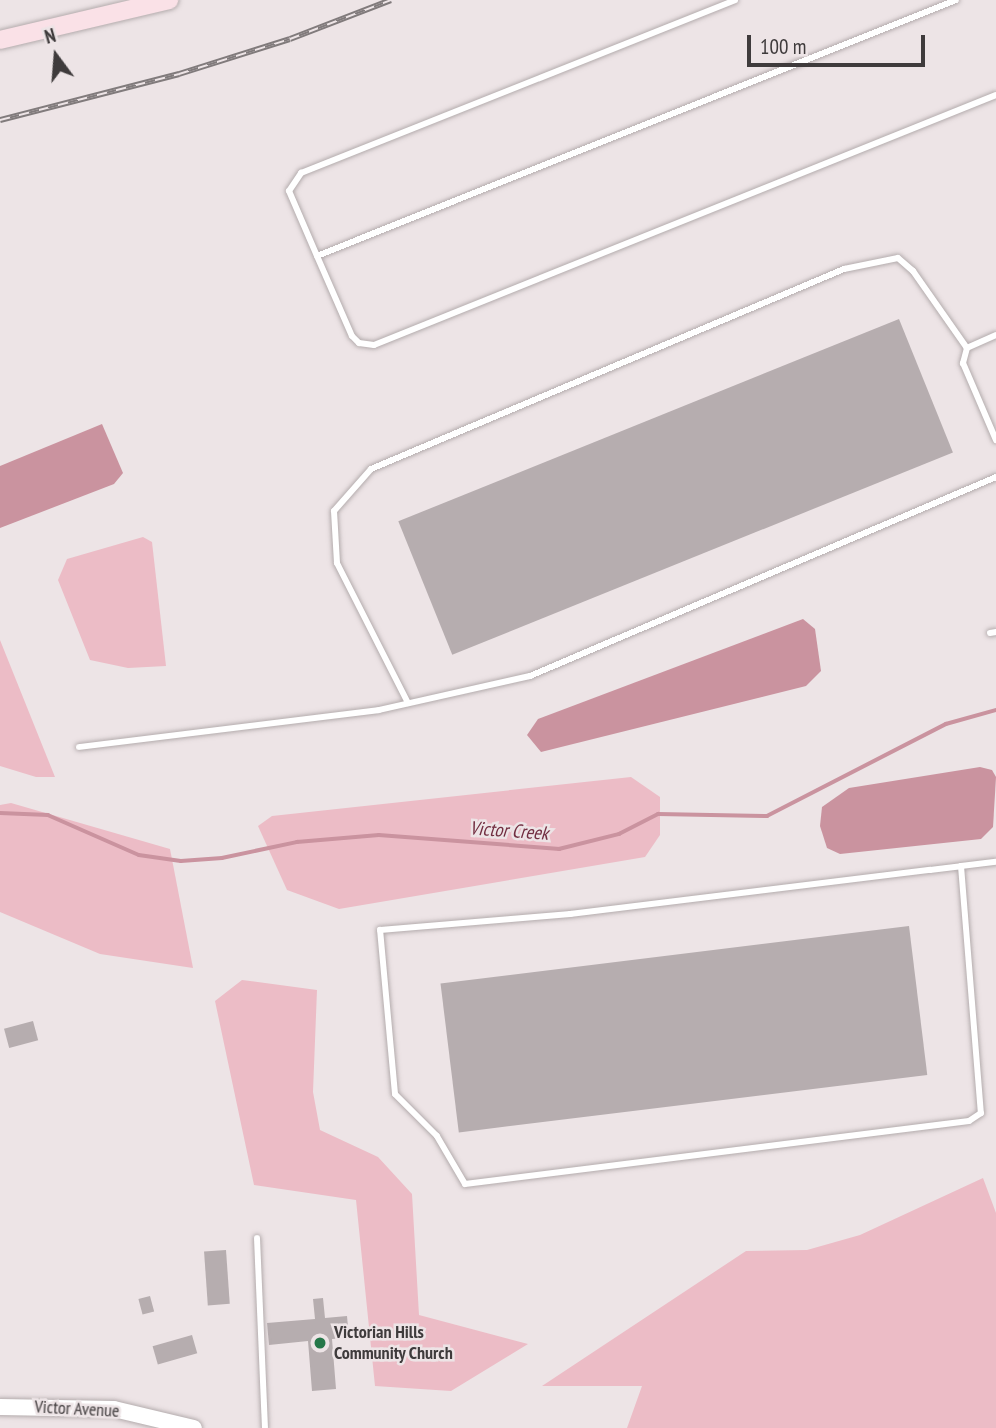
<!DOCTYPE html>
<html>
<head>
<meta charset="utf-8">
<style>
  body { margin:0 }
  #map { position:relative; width:996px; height:1428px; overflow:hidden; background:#ede4e6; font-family:"PT Sans Narrow",sans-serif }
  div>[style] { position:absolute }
  .green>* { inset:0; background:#ecbcc6 }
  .water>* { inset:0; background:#ca939f }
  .stream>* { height:3.5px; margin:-1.75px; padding:0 1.75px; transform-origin:1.75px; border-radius:1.75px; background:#ca939f }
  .building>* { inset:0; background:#b6adaf; transform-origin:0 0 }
  .roads { filter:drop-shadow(0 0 2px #b4acad) drop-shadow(0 0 2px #b4acad) }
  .service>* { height:6px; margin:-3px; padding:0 3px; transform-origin:3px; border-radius:3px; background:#fff }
  .tertiary>* { height:16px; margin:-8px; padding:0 8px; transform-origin:8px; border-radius:8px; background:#fff }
  .secondary>* { height:18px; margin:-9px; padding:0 9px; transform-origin:9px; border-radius:9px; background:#fae1e7 }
  .rail>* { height:6px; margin-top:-3px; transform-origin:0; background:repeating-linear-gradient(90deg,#ede4e6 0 10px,#817b7c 0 20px); box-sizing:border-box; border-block:2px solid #817b7c }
  .dots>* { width:19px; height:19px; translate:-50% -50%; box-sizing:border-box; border:4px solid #ede4e6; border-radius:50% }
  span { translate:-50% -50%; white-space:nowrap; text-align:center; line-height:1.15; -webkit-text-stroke:5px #ede4e6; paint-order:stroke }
  .poi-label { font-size:18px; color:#3f3b3c; font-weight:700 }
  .left { translate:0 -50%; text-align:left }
  .street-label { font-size:18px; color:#3f3b3c }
  .water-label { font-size:19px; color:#722e41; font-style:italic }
  .north { position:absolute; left:21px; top:21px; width:70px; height:70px; -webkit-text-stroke:5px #ede4e6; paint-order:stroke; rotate:344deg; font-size:19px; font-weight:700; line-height:28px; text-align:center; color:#3f3b3c }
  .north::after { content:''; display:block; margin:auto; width:24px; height:32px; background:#3f3b3c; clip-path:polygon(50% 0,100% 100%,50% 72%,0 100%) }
  .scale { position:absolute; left:747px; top:35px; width:178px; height:32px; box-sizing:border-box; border:4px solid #3f3b3c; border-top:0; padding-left:9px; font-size:21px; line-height:24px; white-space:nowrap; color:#3f3b3c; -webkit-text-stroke:5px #ede4e6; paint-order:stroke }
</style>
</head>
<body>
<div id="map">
  <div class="green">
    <div style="clip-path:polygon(143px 537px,152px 542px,166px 666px,128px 668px,90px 660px,58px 580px,67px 559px)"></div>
    <div style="clip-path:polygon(0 640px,55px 777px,36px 777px,0 766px)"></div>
    <div style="clip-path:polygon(631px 777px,660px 797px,660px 835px,645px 857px,339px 909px,287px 890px,258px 826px,272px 816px)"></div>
    <div style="clip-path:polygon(11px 803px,170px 849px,193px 968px,100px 954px,0 912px,0 805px)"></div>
    <div style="clip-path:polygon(242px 980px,317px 990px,313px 1092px,320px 1130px,378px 1157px,412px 1194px,419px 1315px,528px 1344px,451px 1391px,375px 1386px,356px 1200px,254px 1185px,215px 1001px)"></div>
    <div style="clip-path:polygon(983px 1178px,996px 1213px,996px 1428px,627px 1428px,642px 1386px,542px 1386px,746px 1251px,807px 1250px,860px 1235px)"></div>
  </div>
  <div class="water">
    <div style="clip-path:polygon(102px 424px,123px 473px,114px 484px,0 528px,0 466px)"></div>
    <div style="clip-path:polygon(803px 619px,815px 629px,821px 671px,806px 686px,541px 752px,527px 735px,538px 719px)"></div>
    <div style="clip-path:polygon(980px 767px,992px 770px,996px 777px,993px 827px,981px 839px,840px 854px,827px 848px,820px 826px,822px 807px,849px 788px)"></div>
  </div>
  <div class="stream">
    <div style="left:0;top:813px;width:48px;rotate:2.4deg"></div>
    <div style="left:48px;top:815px;width:99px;rotate:23.7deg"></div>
    <div style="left:139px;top:855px;width:42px;rotate:8.1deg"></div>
    <div style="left:181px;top:861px;width:41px;rotate:-4.2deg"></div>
    <div style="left:222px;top:858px;width:77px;rotate:-12deg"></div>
    <div style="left:297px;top:842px;width:82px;rotate:-4.9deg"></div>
    <div style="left:379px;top:835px;width:181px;rotate:4.4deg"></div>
    <div style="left:559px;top:849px;width:62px;rotate:-14deg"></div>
    <div style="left:619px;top:834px;width:44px;rotate:-27.1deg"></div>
    <div style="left:658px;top:814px;width:109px;rotate:1.1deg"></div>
    <div style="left:767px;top:816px;width:201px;rotate:-27.2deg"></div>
    <div style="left:946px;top:724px;width:52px;rotate:-15.6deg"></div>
  </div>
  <div class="building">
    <div style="left:899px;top:319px;width:144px;height:540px;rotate:68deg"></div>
    <div style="left:909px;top:926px;width:150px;height:472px;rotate:83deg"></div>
    <div style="left:33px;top:1021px;width:20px;height:30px;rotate:75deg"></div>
    <div style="left:226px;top:1250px;width:54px;height:22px;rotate:86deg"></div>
    <div style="left:150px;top:1296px;width:16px;height:12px;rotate:75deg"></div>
    <div style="clip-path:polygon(323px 1298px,325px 1318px,347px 1316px,349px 1338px,332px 1339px,336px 1389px,312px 1391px,308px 1341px,269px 1345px,267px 1323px,315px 1319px,313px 1299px)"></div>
    <div style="left:192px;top:1335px;width:19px;height:41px;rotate:74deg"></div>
  </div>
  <div class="roads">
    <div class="service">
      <div style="left:956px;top:0;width:688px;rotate:158.17deg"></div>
      <div style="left:317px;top:256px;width:87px;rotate:66.4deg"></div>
      <div style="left:352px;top:336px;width:10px;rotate:45deg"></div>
      <div style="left:359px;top:343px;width:15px;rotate:8deg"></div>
      <div style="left:374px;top:345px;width:670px;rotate:-21.9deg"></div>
      <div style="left:317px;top:256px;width:71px;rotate:-113.3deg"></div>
      <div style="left:289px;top:191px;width:22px;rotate:-56deg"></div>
      <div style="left:301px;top:173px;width:467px;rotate:-21.7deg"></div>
      <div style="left:996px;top:335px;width:32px;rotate:156deg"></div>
      <div style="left:967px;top:348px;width:16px;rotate:105deg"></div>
      <div style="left:963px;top:363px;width:84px;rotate:66.8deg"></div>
      <div style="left:990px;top:633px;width:6px;rotate:-9deg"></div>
      <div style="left:408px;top:703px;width:157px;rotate:-116.9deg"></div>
      <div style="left:337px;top:563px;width:52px;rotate:-93.3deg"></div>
      <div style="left:334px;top:511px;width:56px;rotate:-48.6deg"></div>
      <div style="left:371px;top:469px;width:514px;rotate:-22.92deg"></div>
      <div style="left:844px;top:269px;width:55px;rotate:-11.5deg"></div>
      <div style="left:898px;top:258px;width:20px;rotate:41deg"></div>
      <div style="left:913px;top:271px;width:94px;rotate:55deg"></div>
      <div style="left:79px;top:747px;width:302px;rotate:-7deg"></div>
      <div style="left:379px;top:710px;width:155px;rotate:-12.7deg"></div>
      <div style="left:530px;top:676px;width:507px;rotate:-23.12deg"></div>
      <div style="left:961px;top:866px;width:248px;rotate:85.4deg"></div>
      <div style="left:981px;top:1113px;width:14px;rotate:146deg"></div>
      <div style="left:969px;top:1121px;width:508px;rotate:172.87deg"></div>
      <div style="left:465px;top:1184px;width:56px;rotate:-120.3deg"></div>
      <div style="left:437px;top:1136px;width:59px;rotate:-135deg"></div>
      <div style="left:395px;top:1094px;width:165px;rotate:-95.2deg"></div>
      <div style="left:380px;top:930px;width:191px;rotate:-4.8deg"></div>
      <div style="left:570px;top:914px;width:363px;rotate:-7deg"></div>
      <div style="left:930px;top:870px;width:31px;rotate:-7deg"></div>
      <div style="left:961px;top:866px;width:35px;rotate:-7deg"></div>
      <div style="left:257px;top:1238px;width:190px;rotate:87.6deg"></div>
    </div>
    <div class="tertiary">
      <div style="left:0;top:1407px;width:114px;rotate:1deg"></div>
      <div style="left:114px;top:1409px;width:82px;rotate:13.4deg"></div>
    </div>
    <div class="secondary">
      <div style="left:0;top:40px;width:174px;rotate:-13.3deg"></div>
    </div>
  </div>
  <div class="rail">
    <div style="left:0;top:120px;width:185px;rotate:-14.4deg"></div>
    <div style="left:179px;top:74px;width:116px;rotate:-17.5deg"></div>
    <div style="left:290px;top:39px;width:108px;rotate:-21.1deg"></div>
  </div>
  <div class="dots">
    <div style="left:320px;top:1343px;background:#257749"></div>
  </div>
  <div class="poi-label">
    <span class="left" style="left:334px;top:1343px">Victorian Hills<br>Community Church</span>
  </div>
  <div class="street-label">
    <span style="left:77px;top:1409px;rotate:3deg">Victor Avenue</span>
  </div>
  <div class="water-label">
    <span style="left:509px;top:831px;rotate:4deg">Victor Creek</span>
  </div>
  <div class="north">N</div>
  <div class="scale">100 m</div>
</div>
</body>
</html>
